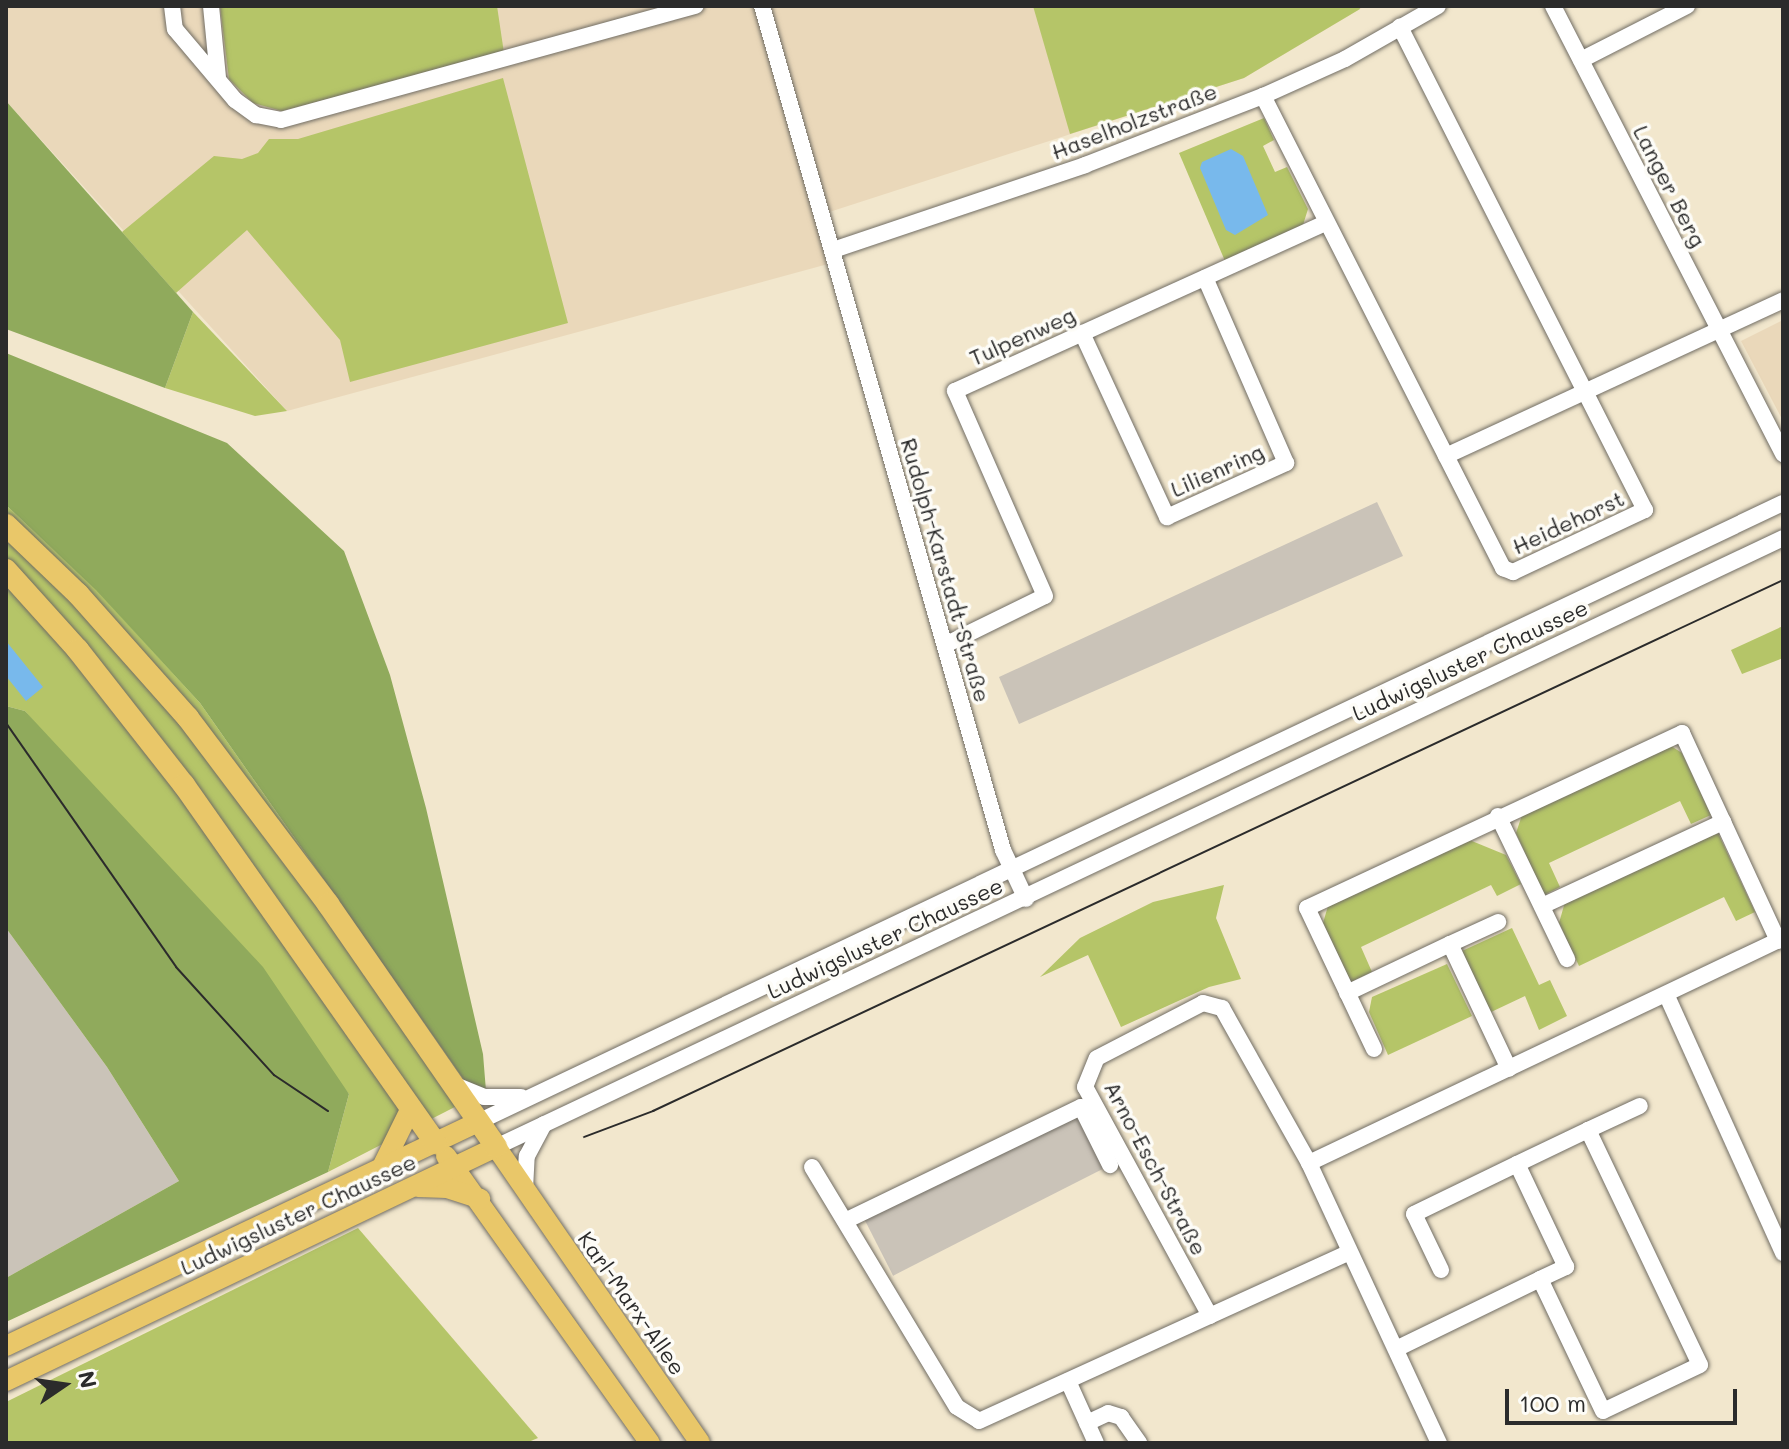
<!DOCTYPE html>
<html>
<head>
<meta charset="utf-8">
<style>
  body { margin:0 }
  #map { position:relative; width:1789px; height:1449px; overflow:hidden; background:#f2e7cd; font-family:Mali,sans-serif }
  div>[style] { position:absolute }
  .built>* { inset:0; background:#ead8ba }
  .industrial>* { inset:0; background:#cac3b8; transform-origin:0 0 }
  .green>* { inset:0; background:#b5c568 }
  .forest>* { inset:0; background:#90aa5c }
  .water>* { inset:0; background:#78b9ec }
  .roads { filter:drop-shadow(0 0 2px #716d64) drop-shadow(0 0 2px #716d64) }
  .minor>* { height:16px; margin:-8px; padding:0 8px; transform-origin:8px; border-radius:8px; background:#fff }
  .major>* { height:20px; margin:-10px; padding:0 10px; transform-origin:10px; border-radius:10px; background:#e9c769 }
  .highway>* { height:22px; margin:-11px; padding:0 11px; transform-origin:11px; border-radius:11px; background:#e9c769 }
  .tram>* { height:2px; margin:-1px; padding:0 1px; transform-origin:1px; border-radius:1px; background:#2b2b2b }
  span { translate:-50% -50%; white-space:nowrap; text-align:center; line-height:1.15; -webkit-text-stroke:7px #fdfcf7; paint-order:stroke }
  .street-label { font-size:22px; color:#2b2b2b }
  .frame { position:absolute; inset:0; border:8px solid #2b2b2b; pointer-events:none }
  .north { position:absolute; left:24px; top:1345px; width:80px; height:80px; -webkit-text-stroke:6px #fdfcf7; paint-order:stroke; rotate:77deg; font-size:22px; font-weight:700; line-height:32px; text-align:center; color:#2b2b2b }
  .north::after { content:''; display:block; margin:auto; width:28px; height:36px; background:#2b2b2b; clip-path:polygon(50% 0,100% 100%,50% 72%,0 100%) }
  .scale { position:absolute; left:1505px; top:1389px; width:232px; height:36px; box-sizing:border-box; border:4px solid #2b2b2b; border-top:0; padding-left:10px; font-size:24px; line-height:28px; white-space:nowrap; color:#2b2b2b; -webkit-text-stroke:6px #fdfcf7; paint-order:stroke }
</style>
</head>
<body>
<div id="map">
  <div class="built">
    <div style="clip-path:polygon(6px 6px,1365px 6px,1244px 78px,817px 216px,828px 264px,287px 411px,6px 101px)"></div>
    <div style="clip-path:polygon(1783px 320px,1783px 421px,1741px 341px)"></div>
  </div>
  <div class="industrial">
    <div style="clip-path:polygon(1377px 502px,1403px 556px,1019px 724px,999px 677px)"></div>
    <div style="clip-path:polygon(6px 928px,107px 1067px,179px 1181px,6px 1278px)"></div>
    <div style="left:1081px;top:1107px;width:65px;height:244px;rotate:63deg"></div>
  </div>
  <div class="green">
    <div style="clip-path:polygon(220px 6px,497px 6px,504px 53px,282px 111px,253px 103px,229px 79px)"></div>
    <div style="clip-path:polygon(1033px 6px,1359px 6px,1360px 9px,1244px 78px,1070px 134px)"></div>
    <div style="clip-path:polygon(503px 78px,568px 323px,350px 382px,340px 340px,247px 230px,176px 293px,122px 232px,214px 156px,242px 159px,258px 153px,269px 139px,298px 139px)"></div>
    <div style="clip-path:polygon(1264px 118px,1274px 140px,1263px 146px,1275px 172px,1287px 167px,1308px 209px,1303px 225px,1225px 261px,1179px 153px)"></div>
    <div style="clip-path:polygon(193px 312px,287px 411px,255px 416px,165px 388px)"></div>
    <div style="clip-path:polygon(6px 505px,96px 589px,200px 703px,464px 1080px,486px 1091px,328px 1172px,349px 1094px,25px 711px,6px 706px)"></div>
    <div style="clip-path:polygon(1783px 626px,1783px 658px,1742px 674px,1731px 650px)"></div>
    <div style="clip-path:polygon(1671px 746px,1682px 753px,1711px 815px,1691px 824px,1680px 801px,1549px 863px,1560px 887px,1544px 895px,1516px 833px,1522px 815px)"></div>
    <div style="clip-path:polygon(1718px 833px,1755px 912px,1736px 921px,1724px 897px,1579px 966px,1559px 923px,1565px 902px)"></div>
    <div style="clip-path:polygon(1467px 839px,1506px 855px,1521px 884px,1497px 896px,1491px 885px,1361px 947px,1372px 972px,1351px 982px,1323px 923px,1328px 906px)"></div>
    <div style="clip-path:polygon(1224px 885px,1216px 918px,1241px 979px,1209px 987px,1121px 1027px,1088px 955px,1040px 977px,1080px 938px,1153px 902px)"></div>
    <div style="clip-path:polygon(1512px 928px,1539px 985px,1550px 980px,1567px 1016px,1539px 1030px,1525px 996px,1489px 1013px,1462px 951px)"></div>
    <div style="clip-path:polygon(1447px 964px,1472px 1016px,1388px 1055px,1369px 1012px,1372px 997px)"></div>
    <div style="clip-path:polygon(358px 1228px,538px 1438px,526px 1443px,6px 1443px,6px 1402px)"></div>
  </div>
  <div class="forest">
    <div style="clip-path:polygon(6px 101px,193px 312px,165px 388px,6px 329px)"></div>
    <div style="clip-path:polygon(6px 353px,227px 443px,344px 551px,390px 675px,426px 808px,483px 1054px,486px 1091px,464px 1080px,200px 703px,96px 590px,6px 505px)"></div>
    <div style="clip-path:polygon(6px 706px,25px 711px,263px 967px,349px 1094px,328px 1172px,6px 1322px,6px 1278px,179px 1181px,107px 1067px,6px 928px)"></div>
  </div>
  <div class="water">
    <div style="clip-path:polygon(1231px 149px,1243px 156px,1268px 215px,1235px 235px,1226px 230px,1200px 168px,1202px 162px)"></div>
    <div style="clip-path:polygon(6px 641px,43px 687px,26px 701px,6px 676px)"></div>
  </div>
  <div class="roads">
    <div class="minor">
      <div style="left:172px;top:6px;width:23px;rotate:83deg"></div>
      <div style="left:175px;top:29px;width:93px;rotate:49.8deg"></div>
      <div style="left:235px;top:100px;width:26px;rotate:36deg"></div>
      <div style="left:256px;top:115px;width:25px;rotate:11deg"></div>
      <div style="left:281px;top:120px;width:430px;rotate:-15.4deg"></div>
      <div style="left:211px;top:6px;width:71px;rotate:84.4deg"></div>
      <div style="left:762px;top:6px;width:878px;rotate:74.06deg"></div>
      <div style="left:1003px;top:850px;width:54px;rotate:64.9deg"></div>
      <div style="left:1553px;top:6px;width:504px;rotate:62.82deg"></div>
      <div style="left:1581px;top:60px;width:119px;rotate:-27deg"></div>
      <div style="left:1263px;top:96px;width:530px;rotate:63.05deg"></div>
      <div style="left:1503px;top:568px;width:11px;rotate:22deg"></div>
      <div style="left:1513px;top:572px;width:146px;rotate:-25.2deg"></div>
      <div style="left:1645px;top:510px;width:542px;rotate:-116.9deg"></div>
      <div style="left:833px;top:250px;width:266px;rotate:-18.6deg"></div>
      <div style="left:1085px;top:165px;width:191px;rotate:-21.2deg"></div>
      <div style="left:1263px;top:96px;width:90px;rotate:-24.3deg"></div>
      <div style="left:1345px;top:59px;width:107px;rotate:-29.7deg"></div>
      <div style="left:1082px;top:333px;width:203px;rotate:65.2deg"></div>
      <div style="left:1167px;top:517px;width:131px;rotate:-24.4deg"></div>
      <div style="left:1286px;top:463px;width:202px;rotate:-113.6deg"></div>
      <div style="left:1446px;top:456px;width:371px;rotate:-24.8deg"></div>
      <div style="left:945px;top:645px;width:111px;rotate:-26.1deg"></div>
      <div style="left:1045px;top:596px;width:224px;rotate:-113.7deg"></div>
      <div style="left:955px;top:391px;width:406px;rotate:-24.4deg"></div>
      <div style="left:1498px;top:816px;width:159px;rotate:64.2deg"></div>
      <div style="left:1542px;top:906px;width:200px;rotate:-24.9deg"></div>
      <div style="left:1450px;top:944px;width:53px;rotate:-24.6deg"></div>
      <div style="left:1347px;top:993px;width:114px;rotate:-25.4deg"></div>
      <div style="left:1450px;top:944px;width:138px;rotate:64.7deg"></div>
      <div style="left:1667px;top:996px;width:282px;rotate:65.7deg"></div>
      <div style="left:1374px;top:1049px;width:156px;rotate:-115.4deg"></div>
      <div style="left:1307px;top:908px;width:414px;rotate:-25deg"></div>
      <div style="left:1682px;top:733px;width:229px;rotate:65.2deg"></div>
      <div style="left:455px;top:1085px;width:31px;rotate:22deg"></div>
      <div style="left:484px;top:1097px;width:37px"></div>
      <div style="left:478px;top:1122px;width:1444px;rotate:-25.38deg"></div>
      <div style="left:1588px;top:1130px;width:57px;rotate:-24.8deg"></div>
      <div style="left:496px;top:1147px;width:1424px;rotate:-25.32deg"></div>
      <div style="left:1309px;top:1163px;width:525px;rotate:-25.39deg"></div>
      <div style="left:812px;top:1167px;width:280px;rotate:58.9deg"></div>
      <div style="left:957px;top:1407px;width:26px;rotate:32deg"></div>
      <div style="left:979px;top:1421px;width:407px;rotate:-24.5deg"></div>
      <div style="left:525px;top:1189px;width:33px;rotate:-87deg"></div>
      <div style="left:527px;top:1156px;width:36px;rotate:-62deg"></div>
      <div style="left:845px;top:1221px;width:262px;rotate:-25.8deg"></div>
      <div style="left:1081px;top:1107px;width:65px;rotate:63.4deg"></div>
      <div style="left:1441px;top:1270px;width:62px;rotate:-115.7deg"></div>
      <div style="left:1414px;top:1214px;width:114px;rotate:-25.9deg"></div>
      <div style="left:1210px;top:1316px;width:261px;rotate:-118.6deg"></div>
      <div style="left:1085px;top:1087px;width:31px;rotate:-68deg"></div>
      <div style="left:1097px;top:1058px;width:119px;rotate:-27.4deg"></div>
      <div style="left:1203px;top:1003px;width:20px;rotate:15deg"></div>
      <div style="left:1222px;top:1008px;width:178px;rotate:60.7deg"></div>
      <div style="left:1309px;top:1163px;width:309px;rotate:65.1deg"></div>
      <div style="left:1396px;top:1349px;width:160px;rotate:-25.9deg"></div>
      <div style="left:1540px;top:1279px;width:29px;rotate:-25deg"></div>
      <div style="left:1566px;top:1267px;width:114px;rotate:-115.4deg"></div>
      <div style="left:1517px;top:1164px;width:79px;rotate:-25.6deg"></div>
      <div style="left:1588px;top:1130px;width:260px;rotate:64.5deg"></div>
      <div style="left:1700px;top:1365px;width:107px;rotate:154.6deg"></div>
      <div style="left:1603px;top:1411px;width:146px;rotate:-115.5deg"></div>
      <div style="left:1068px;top:1381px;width:68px;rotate:65.7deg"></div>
      <div style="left:1087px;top:1423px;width:23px;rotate:-25deg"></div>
      <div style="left:1108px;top:1413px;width:14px;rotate:17deg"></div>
      <div style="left:1121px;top:1417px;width:32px;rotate:55deg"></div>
    </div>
    <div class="major">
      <div style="left:446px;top:1156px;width:352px;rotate:54.6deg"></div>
      <div style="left:381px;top:1169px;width:68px;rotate:-63.8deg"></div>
      <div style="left:418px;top:1187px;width:29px;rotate:2deg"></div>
      <div style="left:447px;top:1188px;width:35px;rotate:18deg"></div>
      <div style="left:6px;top:1346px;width:522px;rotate:-25.39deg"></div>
      <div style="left:6px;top:1381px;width:543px;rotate:-25.53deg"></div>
      <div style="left:496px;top:1147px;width:359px;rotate:55.4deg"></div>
    </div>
    <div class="highway">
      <div style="left:6px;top:525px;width:100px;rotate:43.8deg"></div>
      <div style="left:78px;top:594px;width:166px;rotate:48.4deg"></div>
      <div style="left:188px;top:718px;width:233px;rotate:53deg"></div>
      <div style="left:328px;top:904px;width:295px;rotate:55.3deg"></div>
      <div style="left:6px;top:570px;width:108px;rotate:48deg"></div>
      <div style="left:78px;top:650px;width:172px;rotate:51.9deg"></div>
      <div style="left:184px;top:785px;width:438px;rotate:54.9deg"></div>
    </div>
  </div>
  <div class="tram">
    <div style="left:6px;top:723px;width:297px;rotate:55.1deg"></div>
    <div style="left:176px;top:967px;width:146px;rotate:47.8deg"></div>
    <div style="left:274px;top:1075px;width:65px;rotate:33.7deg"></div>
    <div style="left:584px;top:1137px;width:74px;rotate:-20.6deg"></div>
    <div style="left:653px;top:1111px;width:1249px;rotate:-25.17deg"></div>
  </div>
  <div class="street-label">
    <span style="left:1134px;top:121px;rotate:-21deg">Haselholzstraße</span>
    <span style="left:1670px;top:186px;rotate:63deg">Langer Berg</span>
    <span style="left:1022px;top:336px;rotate:-24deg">Tulpenweg</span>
    <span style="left:1217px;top:470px;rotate:-24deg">Lilienring</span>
    <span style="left:1568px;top:522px;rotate:-25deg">Heidehorst</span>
    <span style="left:946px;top:570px;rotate:74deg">Rudolph-Karstadt-Straße</span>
    <span style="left:1470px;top:660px;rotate:-25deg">Ludwigsluster Chaussee</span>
    <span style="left:885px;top:938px;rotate:-25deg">Ludwigsluster Chaussee</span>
    <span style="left:1156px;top:1168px;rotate:62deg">Arno-Esch-Straße</span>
    <span style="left:298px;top:1214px;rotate:-25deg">Ludwigsluster Chaussee</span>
    <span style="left:632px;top:1303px;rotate:55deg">Karl-Marx-Allee</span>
  </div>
  <div class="frame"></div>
  <div class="north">N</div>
  <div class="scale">100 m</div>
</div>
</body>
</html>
